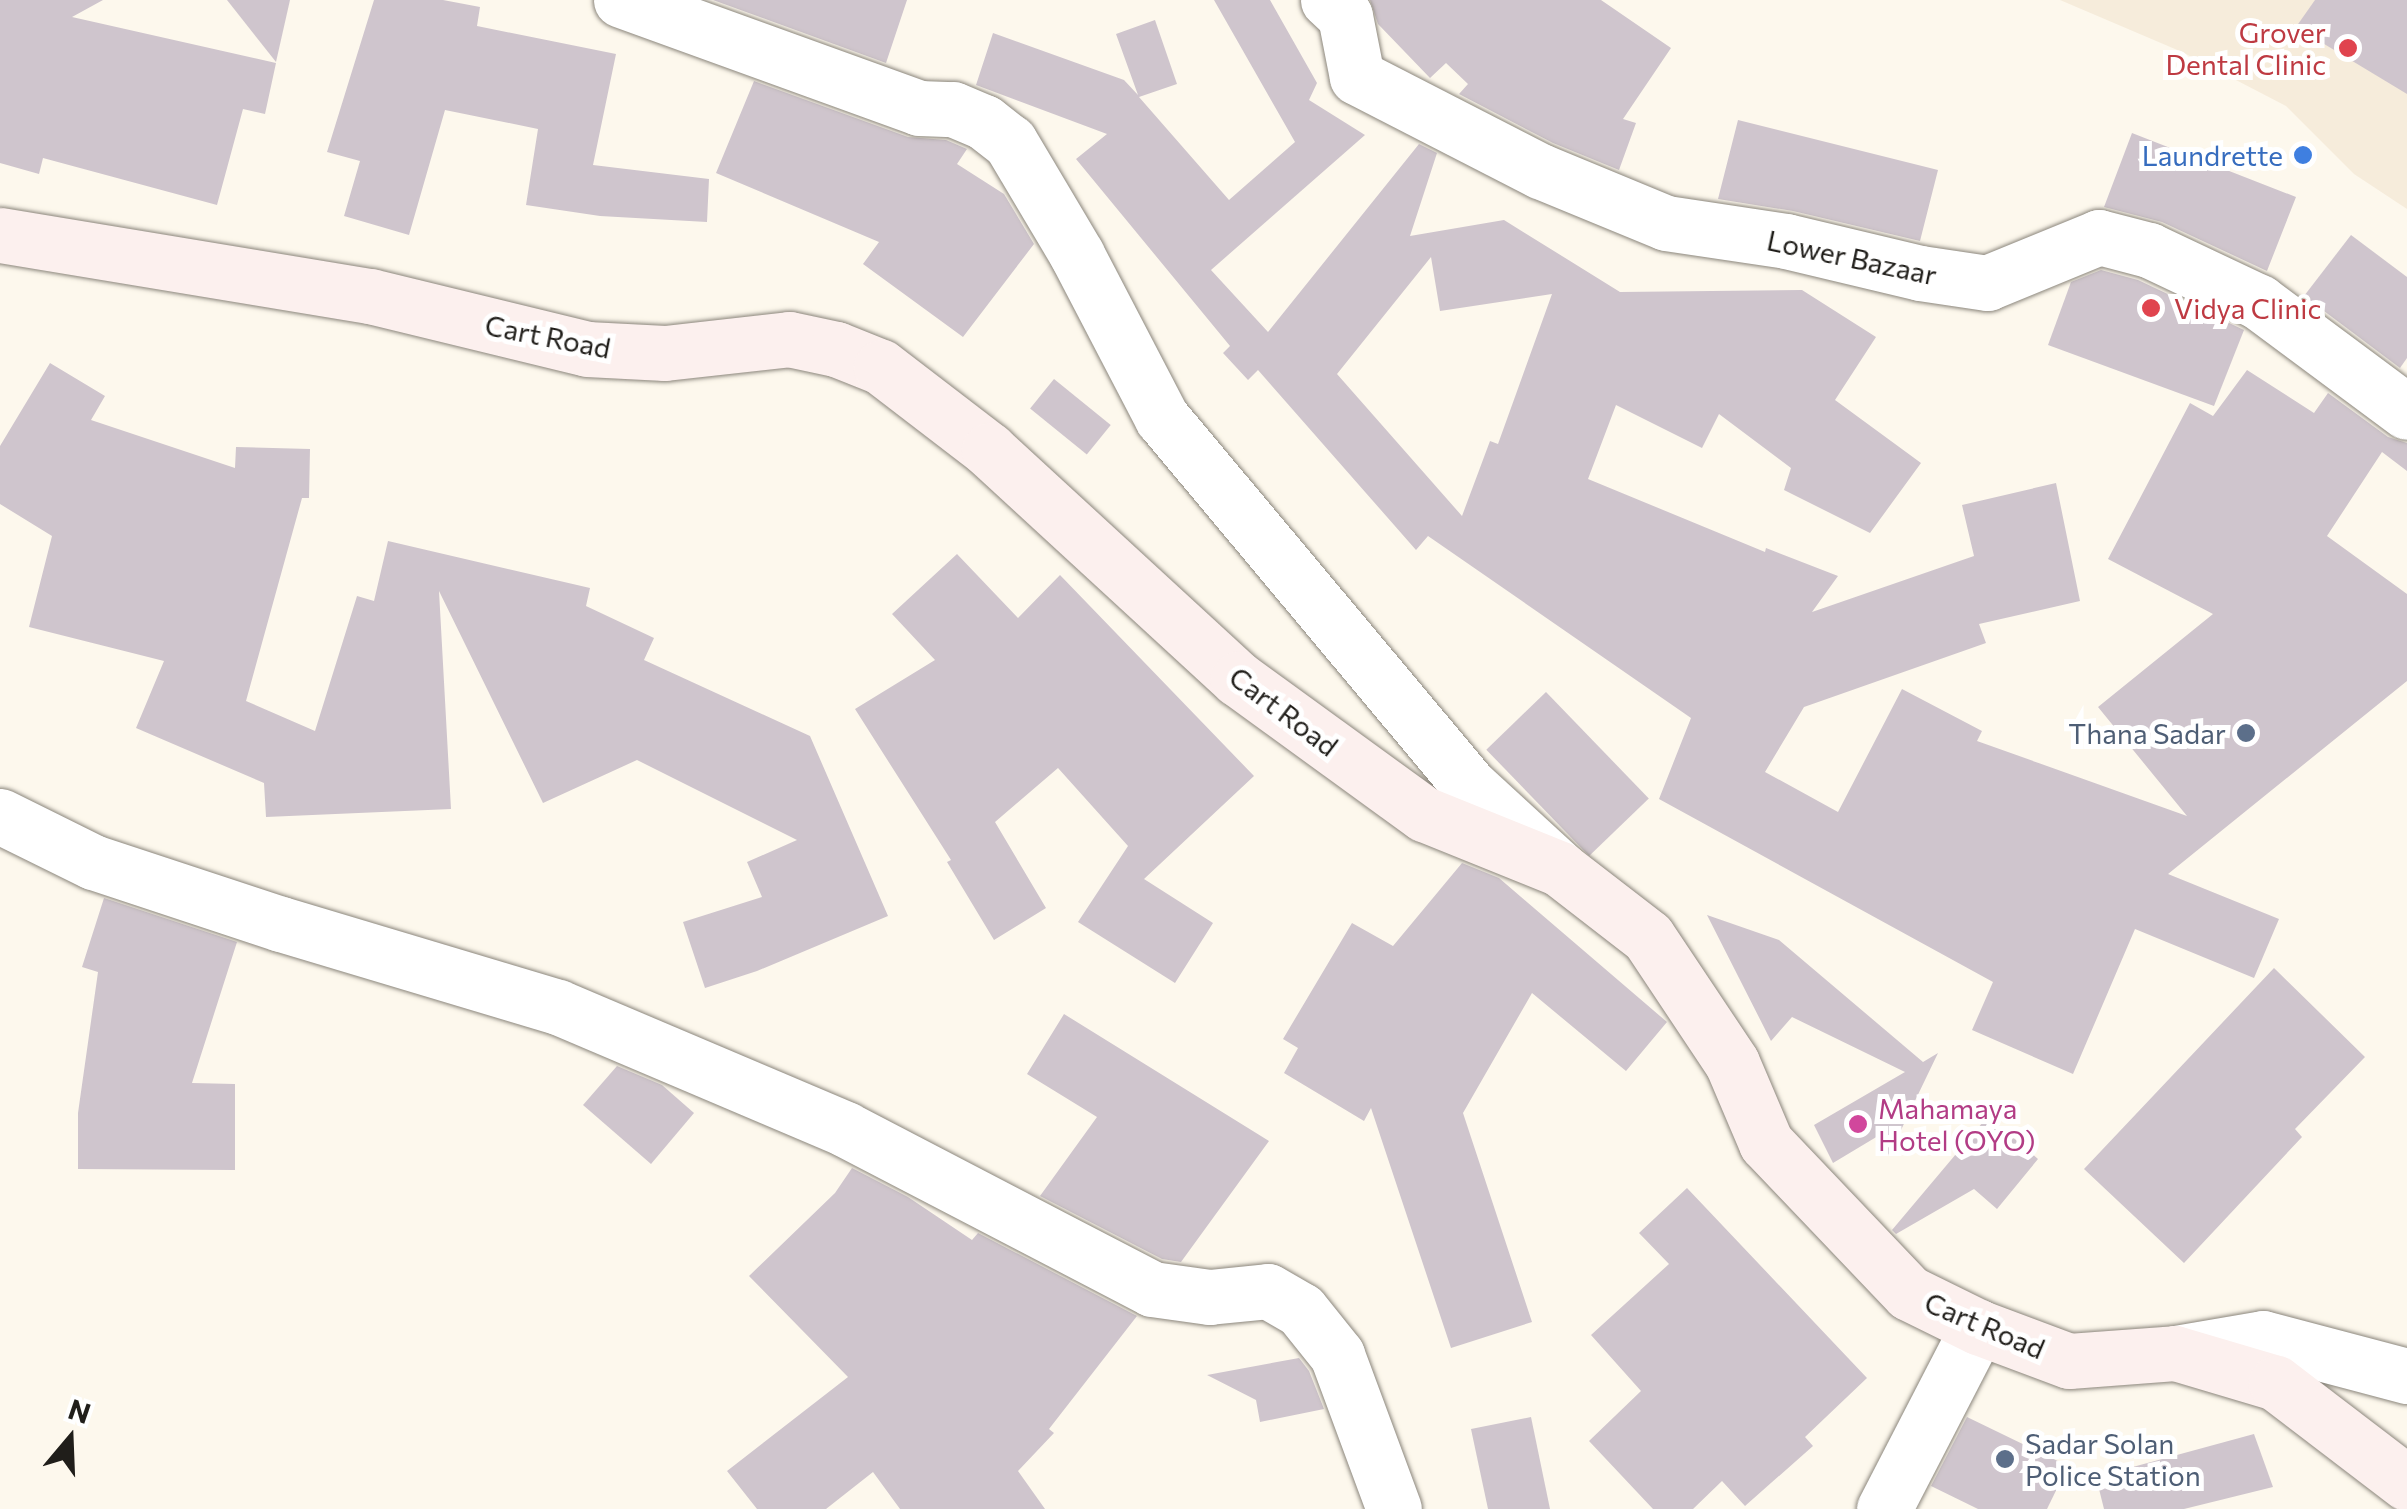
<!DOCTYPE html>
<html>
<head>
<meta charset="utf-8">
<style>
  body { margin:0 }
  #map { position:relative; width:2407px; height:1509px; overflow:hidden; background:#fdf8ed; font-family:Commissioner,sans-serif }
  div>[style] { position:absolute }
  .built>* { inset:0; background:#f6ecdb }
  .building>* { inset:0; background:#cfc5cd; transform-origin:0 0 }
  .roads { filter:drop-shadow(0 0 2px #8b867c) drop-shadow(0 0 2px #8b867c) }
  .street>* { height:55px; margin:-27.5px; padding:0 27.5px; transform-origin:27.5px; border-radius:27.5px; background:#fff }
  .secondary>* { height:55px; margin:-27.5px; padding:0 27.5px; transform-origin:27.5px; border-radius:27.5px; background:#fcf0ee }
  .dots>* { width:28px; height:28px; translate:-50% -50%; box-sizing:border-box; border:5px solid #fff; border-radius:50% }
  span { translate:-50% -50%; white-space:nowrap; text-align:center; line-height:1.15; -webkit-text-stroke:10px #fff; paint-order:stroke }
  .health-label { font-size:28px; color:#be3a42 }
  .right { translate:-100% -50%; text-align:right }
  .left { translate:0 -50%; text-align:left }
  .shop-label { font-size:28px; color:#366cbe }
  .street-label { font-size:28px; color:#201e1a }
  .service-label { font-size:28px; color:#4e5e75 }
  .hotel-label { font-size:28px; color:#b23c85 }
  .north { position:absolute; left:20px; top:1389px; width:100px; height:100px; -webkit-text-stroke:8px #fff; paint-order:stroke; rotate:19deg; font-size:28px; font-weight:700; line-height:40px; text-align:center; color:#201e1a }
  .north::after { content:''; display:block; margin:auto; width:35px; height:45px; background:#201e1a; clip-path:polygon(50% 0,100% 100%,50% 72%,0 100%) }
</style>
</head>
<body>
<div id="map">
  <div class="built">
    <div style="clip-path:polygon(2060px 0,2407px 0,2407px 209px,2354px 174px,2286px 106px,2182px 52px)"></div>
  </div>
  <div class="building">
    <div style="clip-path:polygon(0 0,103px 0,72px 17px,276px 63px,265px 114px,243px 109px,217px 205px,43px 158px,39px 174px,0 163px)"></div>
    <div style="clip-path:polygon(227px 0,290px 0,276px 62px)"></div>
    <div style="clip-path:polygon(374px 0,443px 0,480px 7px,477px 26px,616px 54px,593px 165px,709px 179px,707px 222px,600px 216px,526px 205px,538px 129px,445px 110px,409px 235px,344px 216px,360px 161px,327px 152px)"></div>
    <div style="clip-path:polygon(713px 0,907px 0,886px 63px)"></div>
    <div style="clip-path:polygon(evenodd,1214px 0,1270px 0,1317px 83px,1309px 100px,1365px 135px,1211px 270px,1268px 332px,1419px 144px,1437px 153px,1410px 236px,1504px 220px,1620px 292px,1802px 290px,1876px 337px,1835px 400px,1921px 463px,1870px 533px,1784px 490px,1791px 468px,1719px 414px,1702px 448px,1616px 405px,1588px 479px,1765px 552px,1766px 548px,1838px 576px,1812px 612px,1974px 556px,1962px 505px,2056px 483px,2080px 601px,1979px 624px,1986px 643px,1804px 707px,1765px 772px,1838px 812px,1902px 689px,1982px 731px,1977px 741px,2187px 816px,2098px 707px,2213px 614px,2108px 559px,2190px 403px,2213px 416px,2247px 370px,2314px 413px,2328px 393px,2388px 437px,2407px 443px,2407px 471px,2382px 452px,2327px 536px,2407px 594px,2407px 681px,2168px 874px,2279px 919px,2254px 978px,2135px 929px,2073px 1074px,1972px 1030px,1993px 982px,1659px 799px,1691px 718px,1428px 536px,1416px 550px,1258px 370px,1248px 380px,1223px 353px,1230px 346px,1076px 159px,1107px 134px,976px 85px,993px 33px,1124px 80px,1138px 95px,1116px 34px,1155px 20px,1177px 84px,1139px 97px,1229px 200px,1295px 142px,1214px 0,1431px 257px,1440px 311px,1552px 294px,1498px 444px,1490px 441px,1462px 516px,1337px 374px,1431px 257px)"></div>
    <div style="clip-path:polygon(1370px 0,1601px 0,1671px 48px,1623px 119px,1636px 123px,1619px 170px,1553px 143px,1459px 94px,1468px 84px,1446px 63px,1430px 78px,1378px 24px)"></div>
    <div style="clip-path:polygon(2315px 0,2407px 0,2407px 94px,2296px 27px)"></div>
    <div style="clip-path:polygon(754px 81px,908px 137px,946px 140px,967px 149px,957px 164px,1004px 194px,1034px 244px,963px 337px,863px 264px,879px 242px,716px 173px)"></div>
    <div style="clip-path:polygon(1738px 120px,1938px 170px,1920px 241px,1793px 211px,1718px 199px)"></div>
    <div style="clip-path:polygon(2132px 133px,2296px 197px,2267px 271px,2162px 222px,2104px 207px)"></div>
    <div style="clip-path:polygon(2351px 235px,2407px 277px,2407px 358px,2400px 368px,2304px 296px)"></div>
    <div style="clip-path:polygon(2101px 270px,2138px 280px,2244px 330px,2214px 406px,2048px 345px,2071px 282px)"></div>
    <div style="clip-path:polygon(50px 363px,105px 396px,91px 420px,235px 468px,236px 447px,310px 449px,309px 498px,302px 498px,246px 701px,315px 731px,357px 596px,374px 601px,388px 541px,590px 588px,586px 606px,654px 638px,644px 660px,810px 736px,888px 916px,757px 971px,705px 988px,683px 922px,762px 897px,747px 862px,797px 840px,637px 760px,543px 803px,439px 591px,451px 809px,266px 817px,264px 783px,136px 728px,164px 661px,29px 627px,52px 536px,0 504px,0 446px)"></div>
    <div style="left:1054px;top:379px;width:73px;height:38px;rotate:39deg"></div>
    <div style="clip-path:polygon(957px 554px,1018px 618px,1060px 575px,1254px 776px,1144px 879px,1213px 923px,1175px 983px,1078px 922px,1128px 846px,1058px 768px,995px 822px,1046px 908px,994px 940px,947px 862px,951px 860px,855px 709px,935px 660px,892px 614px)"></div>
    <div style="left:1546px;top:692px;width:148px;height:83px;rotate:46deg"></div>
    <div style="clip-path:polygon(1462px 863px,1499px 878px,1667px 1022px,1626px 1071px,1532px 993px,1463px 1113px,1532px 1322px,1451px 1348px,1371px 1108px,1364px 1121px,1284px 1073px,1298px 1048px,1283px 1039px,1352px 923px,1393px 946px)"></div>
    <div style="clip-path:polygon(104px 898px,237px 942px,192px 1083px,235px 1084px,235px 1170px,78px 1169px,78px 1113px,98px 972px,82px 967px)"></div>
    <div style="clip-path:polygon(1707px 915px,1779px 940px,1923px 1062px,1938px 1053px,1889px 1155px,1878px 1136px,1833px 1163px,1814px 1125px,1905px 1072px,1792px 1017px,1771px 1041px)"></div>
    <div style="clip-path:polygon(2274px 968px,2365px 1057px,2295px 1129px,2302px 1137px,2184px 1263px,2084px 1169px)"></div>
    <div style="clip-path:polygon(1064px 1014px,1269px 1141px,1181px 1262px,1162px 1259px,1040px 1196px,1097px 1117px,1027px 1074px)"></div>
    <div style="clip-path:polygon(617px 1066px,662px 1085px,694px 1113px,651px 1164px,583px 1105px)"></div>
    <div style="clip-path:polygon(1988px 1116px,2038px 1159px,1997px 1209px,1974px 1189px,1896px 1234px,1892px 1230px)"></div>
    <div style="clip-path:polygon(852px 1168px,908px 1197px,972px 1240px,978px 1233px,1137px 1316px,1049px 1429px,1054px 1433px,1018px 1471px,1045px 1509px,900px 1509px,873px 1472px,826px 1509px,757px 1509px,727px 1471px,848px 1377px,749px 1276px,835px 1193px)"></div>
    <div style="clip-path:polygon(1687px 1188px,1867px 1378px,1805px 1437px,1813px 1446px,1745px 1506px,1722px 1481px,1693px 1509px,1653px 1509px,1589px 1441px,1641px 1391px,1591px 1335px,1669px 1264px,1639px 1233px)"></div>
    <div style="clip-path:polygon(1299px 1358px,1309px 1371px,1324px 1409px,1260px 1422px,1256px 1400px,1207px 1375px)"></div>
    <div style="clip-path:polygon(1531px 1417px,1550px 1509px,1488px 1509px,1471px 1429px)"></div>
    <div style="clip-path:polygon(1967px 1417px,2068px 1466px,2047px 1509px,1978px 1509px,1931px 1486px)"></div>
    <div style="clip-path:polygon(2254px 1434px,2273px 1487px,2184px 1509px,2104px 1509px,2096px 1477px)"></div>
  </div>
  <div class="roads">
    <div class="street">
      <div style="left:621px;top:0;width:317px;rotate:19.9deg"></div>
      <div style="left:919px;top:108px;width:34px;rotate:2deg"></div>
      <div style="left:953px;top:109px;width:34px;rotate:23deg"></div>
      <div style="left:984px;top:122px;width:33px;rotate:38deg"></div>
      <div style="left:1010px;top:142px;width:131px;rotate:59.3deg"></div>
      <div style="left:1077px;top:255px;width:184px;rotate:62.5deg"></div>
      <div style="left:1162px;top:418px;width:481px;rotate:50.1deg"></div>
      <div style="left:1471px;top:787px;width:118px;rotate:42.6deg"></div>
      <div style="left:1328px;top:0;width:23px;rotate:43deg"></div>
      <div style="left:1345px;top:16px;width:62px;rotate:78.9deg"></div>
      <div style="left:1357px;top:77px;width:206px;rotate:27.2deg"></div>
      <div style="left:1540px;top:171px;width:136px;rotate:22.4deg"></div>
      <div style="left:1666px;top:223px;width:121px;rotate:8.5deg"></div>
      <div style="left:1786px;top:241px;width:138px;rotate:13.4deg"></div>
      <div style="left:1920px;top:273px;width:68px;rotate:8.5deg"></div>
      <div style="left:1987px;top:283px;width:121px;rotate:-22.3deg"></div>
      <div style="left:2099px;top:237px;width:52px;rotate:14.6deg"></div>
      <div style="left:2149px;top:250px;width:122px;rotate:25.3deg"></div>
      <div style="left:2259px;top:302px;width:184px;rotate:36.6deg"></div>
      <div style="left:0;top:816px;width:104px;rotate:26.3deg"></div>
      <div style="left:93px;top:862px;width:198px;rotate:18.3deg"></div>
      <div style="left:281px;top:924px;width:289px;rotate:16.7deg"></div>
      <div style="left:558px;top:1007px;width:312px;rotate:23deg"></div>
      <div style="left:845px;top:1129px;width:346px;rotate:27.5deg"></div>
      <div style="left:1152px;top:1289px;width:58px;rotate:8deg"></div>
      <div style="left:1209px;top:1297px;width:59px;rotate:-5.8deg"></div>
      <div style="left:1268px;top:1291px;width:38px;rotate:30deg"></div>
      <div style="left:1301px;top:1310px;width:58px;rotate:51.3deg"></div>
      <div style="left:1337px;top:1355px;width:164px;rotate:69.7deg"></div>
      <div style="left:2175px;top:1353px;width:89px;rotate:-9.7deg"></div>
      <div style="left:2263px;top:1338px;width:149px;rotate:14.8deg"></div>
      <div style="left:1884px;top:1509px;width:205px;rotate:-62.7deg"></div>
    </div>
    <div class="secondary">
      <div style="left:0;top:235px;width:375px;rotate:9.4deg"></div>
      <div style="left:370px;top:296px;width:223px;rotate:13.7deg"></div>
      <div style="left:587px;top:349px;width:78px;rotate:2.9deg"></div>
      <div style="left:665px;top:353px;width:125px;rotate:-6.4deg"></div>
      <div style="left:789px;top:339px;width:48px;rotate:12deg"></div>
      <div style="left:836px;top:349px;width:48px;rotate:21.8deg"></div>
      <div style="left:881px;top:367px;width:136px;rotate:37.5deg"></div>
      <div style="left:989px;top:450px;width:338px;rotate:42.6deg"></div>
      <div style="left:1238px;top:679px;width:230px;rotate:36deg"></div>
      <div style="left:1424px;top:814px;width:147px;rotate:22deg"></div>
      <div style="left:1560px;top:869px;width:111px;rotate:37.7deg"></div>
      <div style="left:1648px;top:937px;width:151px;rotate:56.3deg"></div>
      <div style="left:1732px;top:1063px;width:87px;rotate:67deg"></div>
      <div style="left:1766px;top:1143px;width:207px;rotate:46.4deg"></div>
      <div style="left:1909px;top:1293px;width:77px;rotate:26.2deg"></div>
      <div style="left:1978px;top:1327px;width:97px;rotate:20.5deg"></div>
      <div style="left:2069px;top:1361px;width:106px;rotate:-4.3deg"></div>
      <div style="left:2175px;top:1353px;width:105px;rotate:16.5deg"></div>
      <div style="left:2276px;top:1383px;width:165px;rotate:37.4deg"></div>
    </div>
  </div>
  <div class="dots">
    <div style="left:2348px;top:48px;background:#e0444e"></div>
    <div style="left:2303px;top:155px;background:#3f7fe0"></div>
    <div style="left:2151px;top:308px;background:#e0444e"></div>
    <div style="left:2246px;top:733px;background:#5c6f8a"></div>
    <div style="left:1858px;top:1124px;background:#d1479c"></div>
    <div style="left:2005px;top:1459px;background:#5c6f8a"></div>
  </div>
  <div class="health-label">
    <span class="right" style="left:2326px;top:48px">Grover<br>Dental Clinic</span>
    <span class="left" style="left:2174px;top:308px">Vidya Clinic</span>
  </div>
  <div class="shop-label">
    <span class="right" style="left:2283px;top:155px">Laundrette</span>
  </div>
  <div class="street-label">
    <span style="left:1852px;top:257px;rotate:12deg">Lower Bazaar</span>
    <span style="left:548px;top:336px;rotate:11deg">Cart Road</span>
    <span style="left:1284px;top:711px;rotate:37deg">Cart Road</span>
    <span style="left:1985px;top:1325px;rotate:23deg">Cart Road</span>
  </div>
  <div class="service-label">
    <span class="right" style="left:2226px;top:733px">Thana Sadar</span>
    <span class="left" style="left:2025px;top:1459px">Sadar Solan<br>Police Station</span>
  </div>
  <div class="hotel-label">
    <span class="left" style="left:1878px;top:1124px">Mahamaya<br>Hotel (OYO)</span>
  </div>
  <div class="north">N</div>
</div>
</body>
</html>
